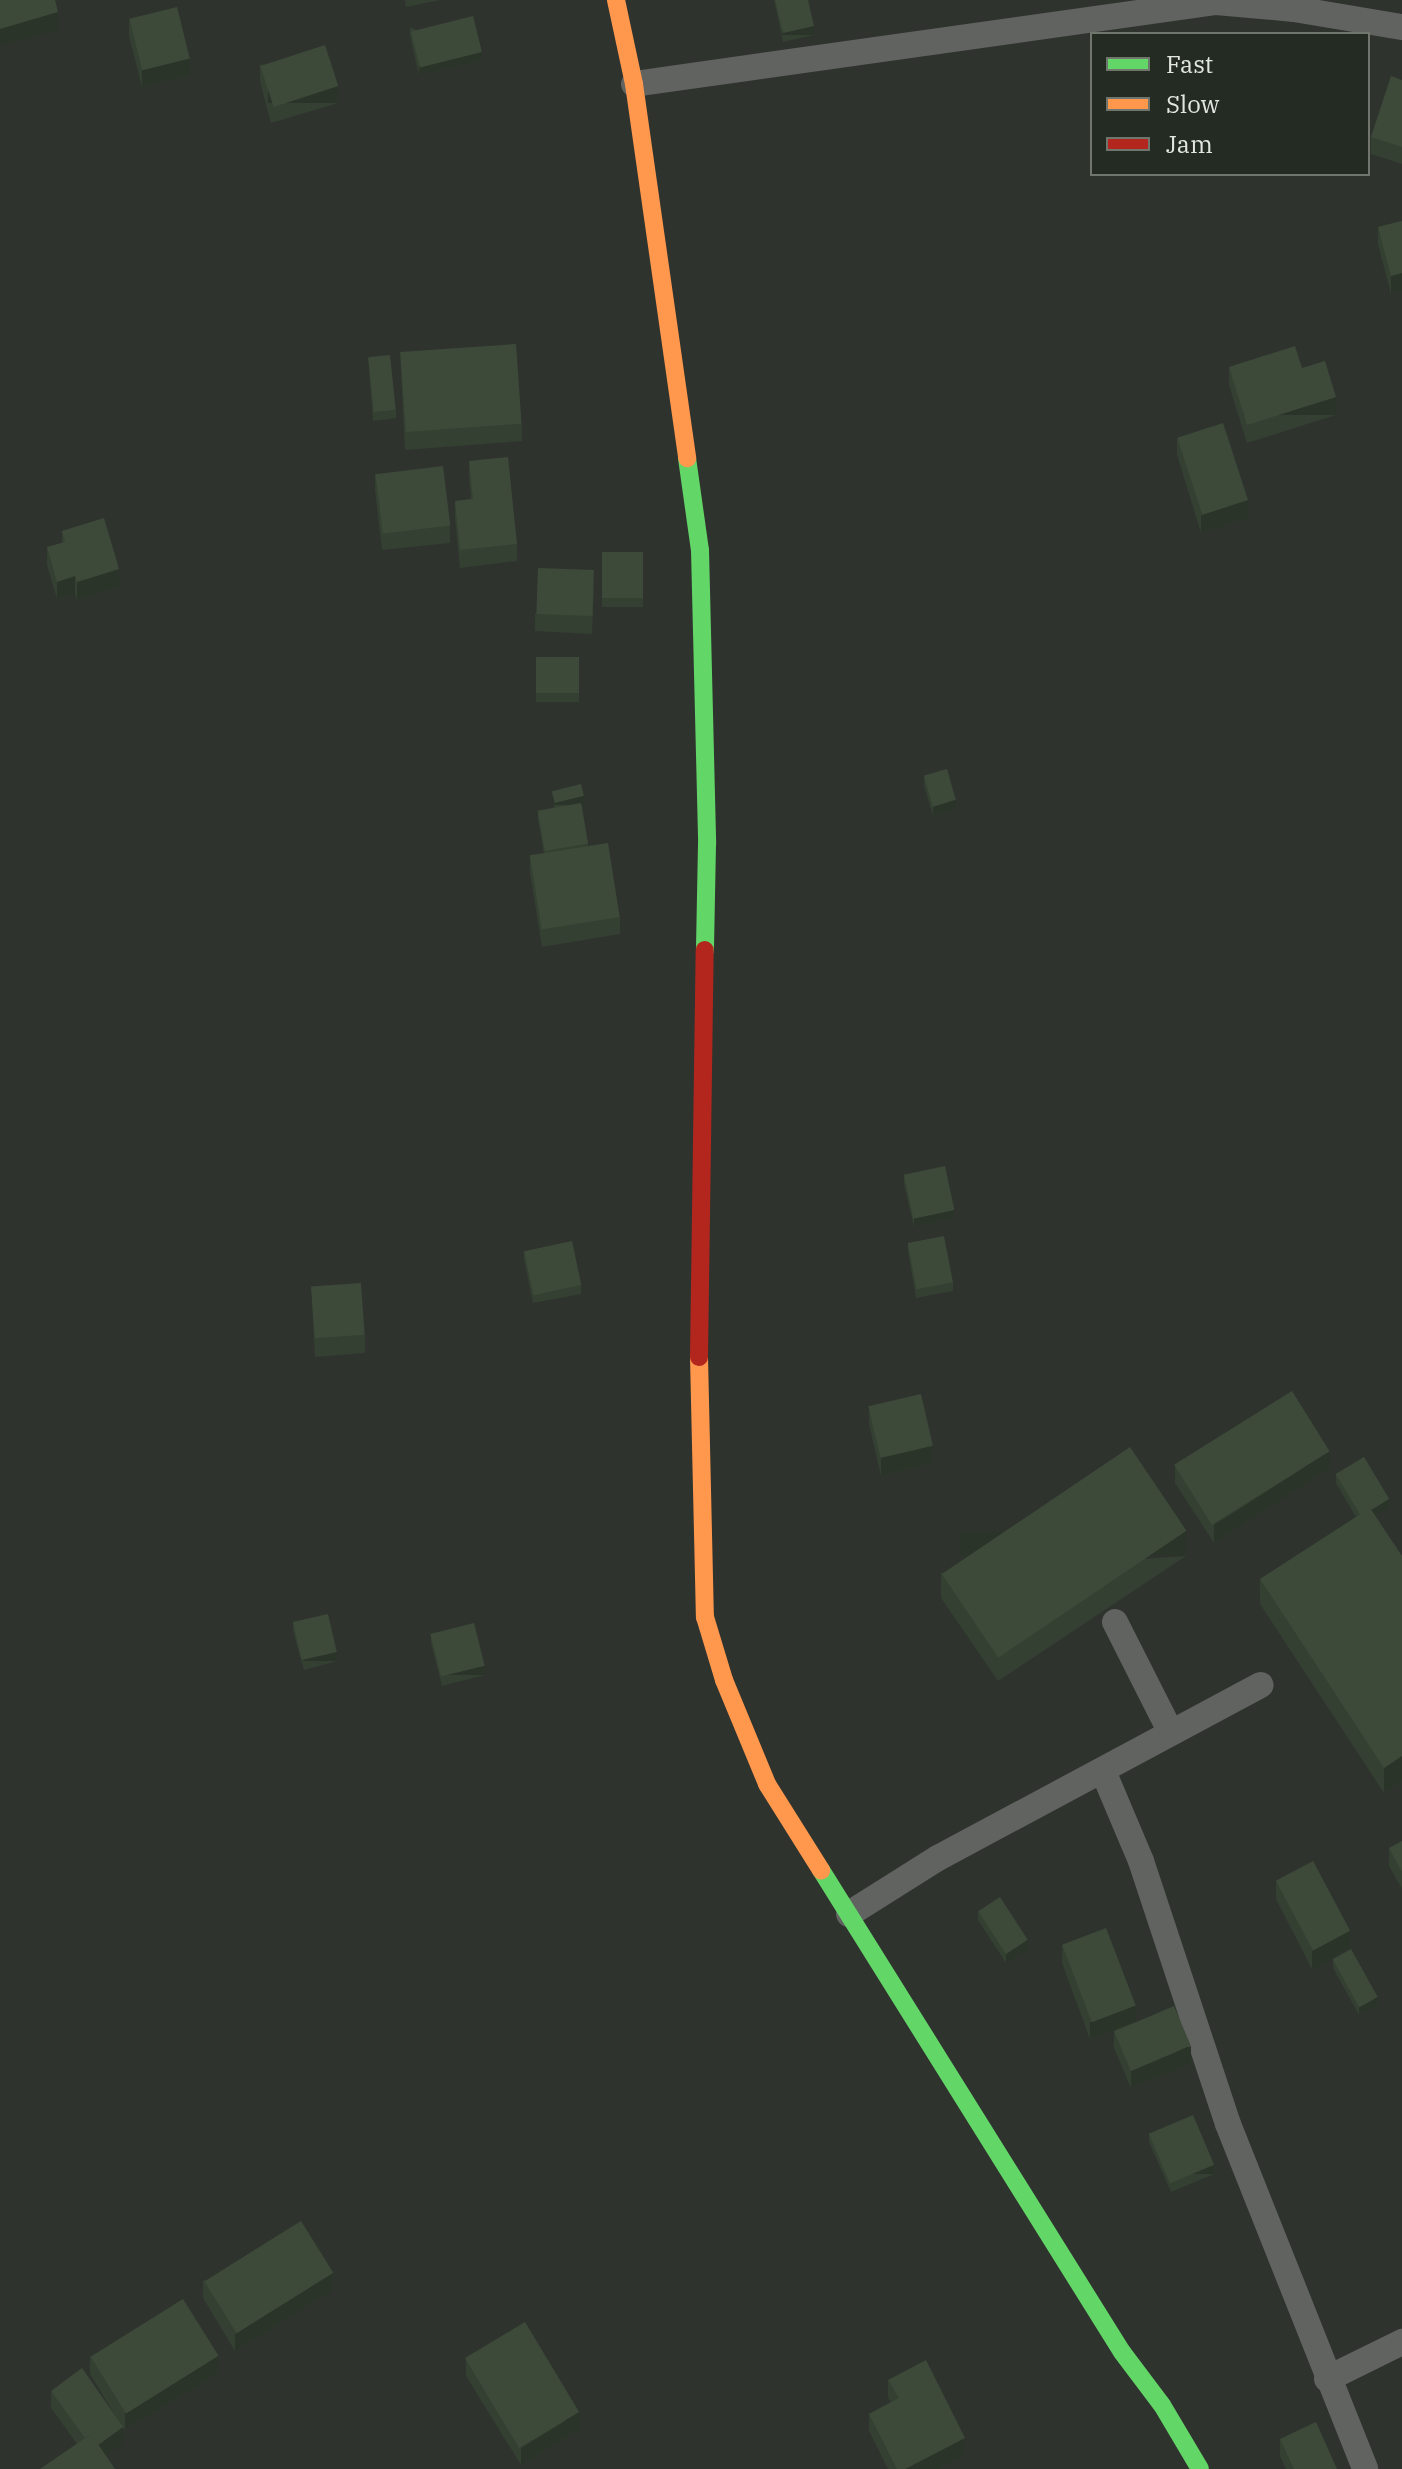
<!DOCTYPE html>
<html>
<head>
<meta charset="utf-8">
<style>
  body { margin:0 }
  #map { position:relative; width:1402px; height:2469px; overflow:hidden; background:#2f332e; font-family:"IBM Plex Serif",serif }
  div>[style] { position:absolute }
  .lane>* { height:26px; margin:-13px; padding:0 13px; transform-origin:13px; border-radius:13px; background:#616361 }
  .fast>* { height:18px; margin:-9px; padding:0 9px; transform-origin:9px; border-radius:9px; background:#63d668 }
  .slow>* { height:18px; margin:-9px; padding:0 9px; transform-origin:9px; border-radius:9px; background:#ff974d }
  .jam>* { height:18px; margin:-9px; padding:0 9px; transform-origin:9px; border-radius:9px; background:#b3261e }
  .wall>* { inset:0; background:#344032; transform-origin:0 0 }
  .shaded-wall>* { inset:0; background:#2b3429; transform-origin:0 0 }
  .building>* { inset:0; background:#3d4a3a; transform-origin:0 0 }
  span { translate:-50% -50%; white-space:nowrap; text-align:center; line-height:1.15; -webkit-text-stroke:6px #242b22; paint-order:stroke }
  .legend { position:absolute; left:1090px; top:32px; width:280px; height:144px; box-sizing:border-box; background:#242b22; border:2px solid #70766e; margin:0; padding:10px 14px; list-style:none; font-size:24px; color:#e2e7e1 }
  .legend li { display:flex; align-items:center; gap:16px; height:40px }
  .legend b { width:40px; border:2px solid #70766e }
</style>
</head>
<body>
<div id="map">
  <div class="lane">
    <div style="left:634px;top:84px;width:588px;rotate:-8.02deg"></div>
    <div style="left:1216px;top:2px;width:78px;rotate:5.1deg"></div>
    <div style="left:1294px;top:9px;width:109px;rotate:9.5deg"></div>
    <div style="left:1115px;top:1622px;width:124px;rotate:63.2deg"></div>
    <div style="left:1103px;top:1771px;width:98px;rotate:67.1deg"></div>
    <div style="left:1141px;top:1861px;width:277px;rotate:71.7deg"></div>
    <div style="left:1228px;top:2124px;width:371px;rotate:68.3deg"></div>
    <div style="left:849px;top:1914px;width:105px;rotate:-32.2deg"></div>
    <div style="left:938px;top:1858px;width:366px;rotate:-28.2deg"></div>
    <div style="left:1327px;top:2379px;width:84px;rotate:-26.3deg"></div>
  </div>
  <div class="fast">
    <div style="left:687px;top:458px;width:93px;rotate:82deg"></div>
    <div style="left:700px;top:550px;width:294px;rotate:88.6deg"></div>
    <div style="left:707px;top:844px;width:106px;rotate:91.1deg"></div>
    <div style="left:821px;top:1870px;width:568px;rotate:58.02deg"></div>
    <div style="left:1122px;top:2352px;width:66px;rotate:53deg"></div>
    <div style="left:1162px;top:2405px;width:74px;rotate:59.3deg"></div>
  </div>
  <div class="slow">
    <div style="left:616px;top:0;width:86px;rotate:77.9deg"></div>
    <div style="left:634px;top:84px;width:378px;rotate:81.9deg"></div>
    <div style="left:699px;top:1357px;width:260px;rotate:88.7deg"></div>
    <div style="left:705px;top:1617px;width:66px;rotate:73.2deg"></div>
    <div style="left:724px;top:1680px;width:113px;rotate:67.5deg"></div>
    <div style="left:767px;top:1784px;width:102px;rotate:57.9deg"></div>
  </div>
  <div class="jam">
    <div style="left:699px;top:1357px;width:407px;rotate:-89.2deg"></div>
  </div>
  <div class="wall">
    <div style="clip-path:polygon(405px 0,440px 0,406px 7px)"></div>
    <div style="clip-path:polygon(774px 0,808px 0,814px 35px,783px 42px)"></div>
    <div style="clip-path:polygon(129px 19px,190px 75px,142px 87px,129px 36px)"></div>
    <div style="clip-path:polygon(410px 27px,482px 60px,419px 75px,410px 36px)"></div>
    <div style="clip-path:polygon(260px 64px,338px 103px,271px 123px,260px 82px)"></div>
    <div style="clip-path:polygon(1402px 80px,1402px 164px,1371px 154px,1371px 137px)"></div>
    <div style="clip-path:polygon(1402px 221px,1402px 291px,1391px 294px,1378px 244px,1378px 227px)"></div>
    <div style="clip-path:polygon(400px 352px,522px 424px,522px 441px,405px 450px)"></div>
    <div style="clip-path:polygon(368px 357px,396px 410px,396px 418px,373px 421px)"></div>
    <div style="clip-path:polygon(1229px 367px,1302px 368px,1336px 415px,1247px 443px,1229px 385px)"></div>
    <div style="clip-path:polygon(1177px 438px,1248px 518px,1201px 533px,1177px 455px)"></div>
    <div style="clip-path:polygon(469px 461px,517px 544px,517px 561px,460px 568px,455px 518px,455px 501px,471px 499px,469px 478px)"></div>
    <div style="clip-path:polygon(375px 473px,450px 526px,450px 543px,382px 550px,375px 490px)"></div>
    <div style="clip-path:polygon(62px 531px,119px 587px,77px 600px,75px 594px,57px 599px,47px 565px,47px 547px,62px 543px)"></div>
    <div style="left:602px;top:552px;width:41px;height:55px"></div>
    <div style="clip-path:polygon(594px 588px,592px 634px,535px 631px,535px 614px)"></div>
    <div style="left:536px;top:657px;width:43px;height:45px"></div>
    <div style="clip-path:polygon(924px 777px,956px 809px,933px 816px,924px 785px)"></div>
    <div style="clip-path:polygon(552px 791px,584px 805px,582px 805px,588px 846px,620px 917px,620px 934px,542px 947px,530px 873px,530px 856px,544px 854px,538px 820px,538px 811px,554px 808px)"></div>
    <div style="clip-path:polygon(904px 1175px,954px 1218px,914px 1227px,904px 1184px)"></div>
    <div style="clip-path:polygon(908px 1243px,953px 1282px,953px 1291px,916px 1298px,908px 1252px)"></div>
    <div style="clip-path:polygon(524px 1251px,581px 1285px,581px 1294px,533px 1303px,524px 1260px)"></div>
    <div style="clip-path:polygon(311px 1286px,365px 1335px,365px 1353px,315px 1357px)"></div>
    <div style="clip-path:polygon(869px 1407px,933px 1463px,881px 1476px,869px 1424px)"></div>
    <div style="clip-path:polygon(1175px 1466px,1330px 1468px,1214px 1543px,1175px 1483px)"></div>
    <div style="clip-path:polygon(1336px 1474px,1389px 1508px,1375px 1516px,1402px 1556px,1402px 1781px,1384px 1793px,1260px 1604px,1260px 1579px,1356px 1517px,1336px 1483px)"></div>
    <div style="clip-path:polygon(1186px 1556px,998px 1681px,941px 1598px,941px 1573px)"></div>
    <div style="clip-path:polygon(293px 1622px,337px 1661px,304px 1670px,293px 1631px)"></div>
    <div style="clip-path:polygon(431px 1635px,485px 1675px,442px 1686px,431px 1643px)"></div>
    <div style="clip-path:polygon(1402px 1841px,1402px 1889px,1389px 1866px,1389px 1848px)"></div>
    <div style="clip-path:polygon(1276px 1881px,1350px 1948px,1312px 1969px,1276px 1899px)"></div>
    <div style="clip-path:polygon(978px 1911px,1028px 1949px,1006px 1963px,978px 1920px)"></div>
    <div style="clip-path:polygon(1062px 1945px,1136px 2022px,1191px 2063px,1131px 2088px,1114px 2048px,1114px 2031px,1117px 2029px,1090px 2039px,1062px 1963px)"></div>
    <div style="clip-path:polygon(1333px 1959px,1378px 2006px,1359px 2015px,1333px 1968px)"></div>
    <div style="clip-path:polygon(1149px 2133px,1214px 2174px,1171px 2192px,1149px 2142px)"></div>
    <div style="clip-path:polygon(203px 2280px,333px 2290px,235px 2351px,203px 2298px)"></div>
    <div style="clip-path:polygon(90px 2356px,218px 2373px,125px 2430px,123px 2428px,123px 2444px,77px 2444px,51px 2408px,51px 2391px,119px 2422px,90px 2374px)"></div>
    <div style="clip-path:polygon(466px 2359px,580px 2429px,521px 2465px,466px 2376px)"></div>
    <div style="clip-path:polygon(888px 2380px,965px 2455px,939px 2469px,888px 2469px,869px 2431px,869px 2414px,891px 2402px,888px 2397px)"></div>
    <div style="clip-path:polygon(1280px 2439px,1337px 2469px,1286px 2469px,1280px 2456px)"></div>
  </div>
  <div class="shaded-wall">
    <div style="clip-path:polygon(58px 12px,58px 30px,0 46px,0 29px)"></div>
    <div style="left:814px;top:26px;width:9px;height:32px;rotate:90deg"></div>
    <div style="clip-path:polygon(482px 52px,482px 60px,419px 75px,419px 66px)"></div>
    <div style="clip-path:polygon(190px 58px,190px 75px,142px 87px,142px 70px)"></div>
    <div style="left:338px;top:86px;width:17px;height:70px;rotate:90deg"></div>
    <div style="clip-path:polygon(1402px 273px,1402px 291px,1391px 294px,1391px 276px)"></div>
    <div style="left:1336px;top:397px;width:18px;height:93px;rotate:90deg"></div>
    <div style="clip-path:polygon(1248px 500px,1248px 518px,1201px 533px,1201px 515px)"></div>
    <div style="clip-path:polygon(119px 569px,119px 587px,77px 600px,77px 582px)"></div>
    <div style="clip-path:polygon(75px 576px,75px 594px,57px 599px,57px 582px)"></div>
    <div style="left:584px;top:796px;width:9px;height:31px;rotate:90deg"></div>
    <div style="clip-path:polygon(956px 800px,956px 809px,933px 816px,933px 807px)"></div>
    <div style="clip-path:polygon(954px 1210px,954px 1218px,914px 1227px,914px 1218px)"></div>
    <div style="clip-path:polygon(933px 1446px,933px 1463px,881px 1476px,881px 1458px)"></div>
    <div style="clip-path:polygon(1330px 1451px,1330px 1468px,1214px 1543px,1214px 1525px)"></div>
    <div style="clip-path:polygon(1389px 1499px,1389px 1508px,1361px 1524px,1361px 1516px)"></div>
    <div style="left:1186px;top:1531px;width:25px;height:226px;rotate:90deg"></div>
    <div style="left:337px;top:1652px;width:9px;height:34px;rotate:90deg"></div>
    <div style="left:485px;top:1666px;width:9px;height:44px;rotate:90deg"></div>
    <div style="clip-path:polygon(1402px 1756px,1402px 1781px,1384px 1793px,1384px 1768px)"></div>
    <div style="clip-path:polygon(1350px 1931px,1350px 1948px,1312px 1969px,1312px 1951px)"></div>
    <div style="clip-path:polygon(1028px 1940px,1028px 1949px,1006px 1963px,1006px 1954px)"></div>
    <div style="clip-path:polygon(1378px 1997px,1378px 2006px,1359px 2015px,1359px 2007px)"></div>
    <div style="clip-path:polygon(1136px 2005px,1136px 2022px,1090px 2039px,1090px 2022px)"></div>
    <div style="clip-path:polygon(1191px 2046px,1191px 2063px,1131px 2088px,1131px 2071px)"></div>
    <div style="left:1214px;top:2165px;width:9px;height:47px;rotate:90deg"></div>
    <div style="clip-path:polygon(333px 2273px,333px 2290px,235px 2351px,235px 2334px)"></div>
    <div style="clip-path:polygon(218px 2356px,218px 2373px,125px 2430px,125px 2413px)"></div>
    <div style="clip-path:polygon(580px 2412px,580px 2429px,521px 2465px,521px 2448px)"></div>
    <div style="clip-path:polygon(123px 2427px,123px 2444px,92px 2466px,92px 2449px)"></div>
    <div style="clip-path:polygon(965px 2438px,965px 2455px,939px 2469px,905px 2469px)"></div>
  </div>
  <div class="building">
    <div style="clip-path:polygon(0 0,55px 0,58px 12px,0 29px)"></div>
    <div style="clip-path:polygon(775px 0,808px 0,814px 26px,783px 33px)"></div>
    <div style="left:177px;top:7px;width:53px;height:49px;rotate:76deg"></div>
    <div style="left:473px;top:16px;width:37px;height:64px;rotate:76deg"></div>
    <div style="left:325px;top:45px;width:43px;height:68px;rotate:72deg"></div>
    <div style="clip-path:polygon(1391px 76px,1402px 80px,1402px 147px,1371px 137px)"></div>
    <div style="clip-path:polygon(1402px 221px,1402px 273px,1391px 276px,1378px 227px)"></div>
    <div style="left:516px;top:344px;width:80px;height:116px;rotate:86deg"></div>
    <div style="clip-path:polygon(1295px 346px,1302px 368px,1325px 361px,1336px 397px,1247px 425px,1229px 367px)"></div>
    <div style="left:390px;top:355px;width:55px;height:22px;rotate:84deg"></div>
    <div style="left:1223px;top:423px;width:81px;height:48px;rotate:72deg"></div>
    <div style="clip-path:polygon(508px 457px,517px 544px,460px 550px,455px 501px,473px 499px,469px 461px)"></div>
    <div style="left:443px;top:466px;width:60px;height:68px;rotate:83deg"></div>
    <div style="clip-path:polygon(104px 518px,119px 569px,77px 582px,75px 576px,57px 582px,47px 547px,65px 542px,62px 531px)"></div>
    <div style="left:602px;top:552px;width:41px;height:46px"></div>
    <div style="left:538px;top:568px;width:56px;height:46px;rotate:2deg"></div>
    <div style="left:536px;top:657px;width:43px;height:36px"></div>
    <div style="left:947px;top:769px;width:32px;height:24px;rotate:74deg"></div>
    <div style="left:581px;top:784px;width:12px;height:30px;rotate:76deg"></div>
    <div style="left:581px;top:803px;width:41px;height:44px;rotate:80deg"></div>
    <div style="left:608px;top:843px;width:75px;height:79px;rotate:81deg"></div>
    <div style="left:945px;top:1166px;width:45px;height:42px;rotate:78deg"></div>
    <div style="left:944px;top:1236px;width:47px;height:37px;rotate:79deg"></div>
    <div style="left:572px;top:1241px;width:45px;height:49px;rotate:78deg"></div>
    <div style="left:361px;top:1283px;width:52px;height:50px;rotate:86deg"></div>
    <div style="left:1292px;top:1391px;width:71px;height:139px;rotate:58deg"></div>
    <div style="left:921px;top:1394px;width:53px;height:54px;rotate:77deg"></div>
    <div style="left:1130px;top:1447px;width:101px;height:227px;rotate:56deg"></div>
    <div style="left:1364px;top:1457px;width:49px;height:33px;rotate:59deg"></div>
    <div style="clip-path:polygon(1370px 1508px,1402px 1556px,1402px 1756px,1384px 1768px,1260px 1579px)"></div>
    <div style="left:328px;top:1614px;width:39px;height:36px;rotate:77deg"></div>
    <div style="left:474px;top:1623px;width:44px;height:45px;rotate:76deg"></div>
    <div style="clip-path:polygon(1402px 1841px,1402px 1872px,1389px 1848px)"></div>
    <div style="left:1313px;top:1861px;width:79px;height:42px;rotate:62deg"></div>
    <div style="left:1000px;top:1897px;width:51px;height:26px;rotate:57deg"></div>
    <div style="left:1106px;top:1928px;width:83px;height:47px;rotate:69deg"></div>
    <div style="left:1351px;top:1949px;width:55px;height:21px;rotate:61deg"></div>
    <div style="left:1174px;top:2006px;width:43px;height:65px;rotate:67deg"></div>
    <div style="left:1193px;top:2115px;width:54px;height:48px;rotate:67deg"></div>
    <div style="left:301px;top:2221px;width:61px;height:114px;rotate:58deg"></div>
    <div style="left:183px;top:2299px;width:67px;height:109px;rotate:58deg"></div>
    <div style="left:525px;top:2322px;width:105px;height:70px;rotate:59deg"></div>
    <div style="clip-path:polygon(926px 2360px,965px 2438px,905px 2469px,897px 2469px,869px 2414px,899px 2398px,888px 2380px)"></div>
    <div style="clip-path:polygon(82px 2368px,123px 2427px,98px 2445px,91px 2434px,85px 2438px,51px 2391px)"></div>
    <div style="clip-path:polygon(1316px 2422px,1337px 2469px,1294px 2469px,1280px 2439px)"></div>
    <div style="clip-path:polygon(91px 2434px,115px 2469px,40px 2469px)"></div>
  </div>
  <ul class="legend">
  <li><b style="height:10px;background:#63d668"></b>Fast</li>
  <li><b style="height:10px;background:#ff974d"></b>Slow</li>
  <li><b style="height:10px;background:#b3261e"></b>Jam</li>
  </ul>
</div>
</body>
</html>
